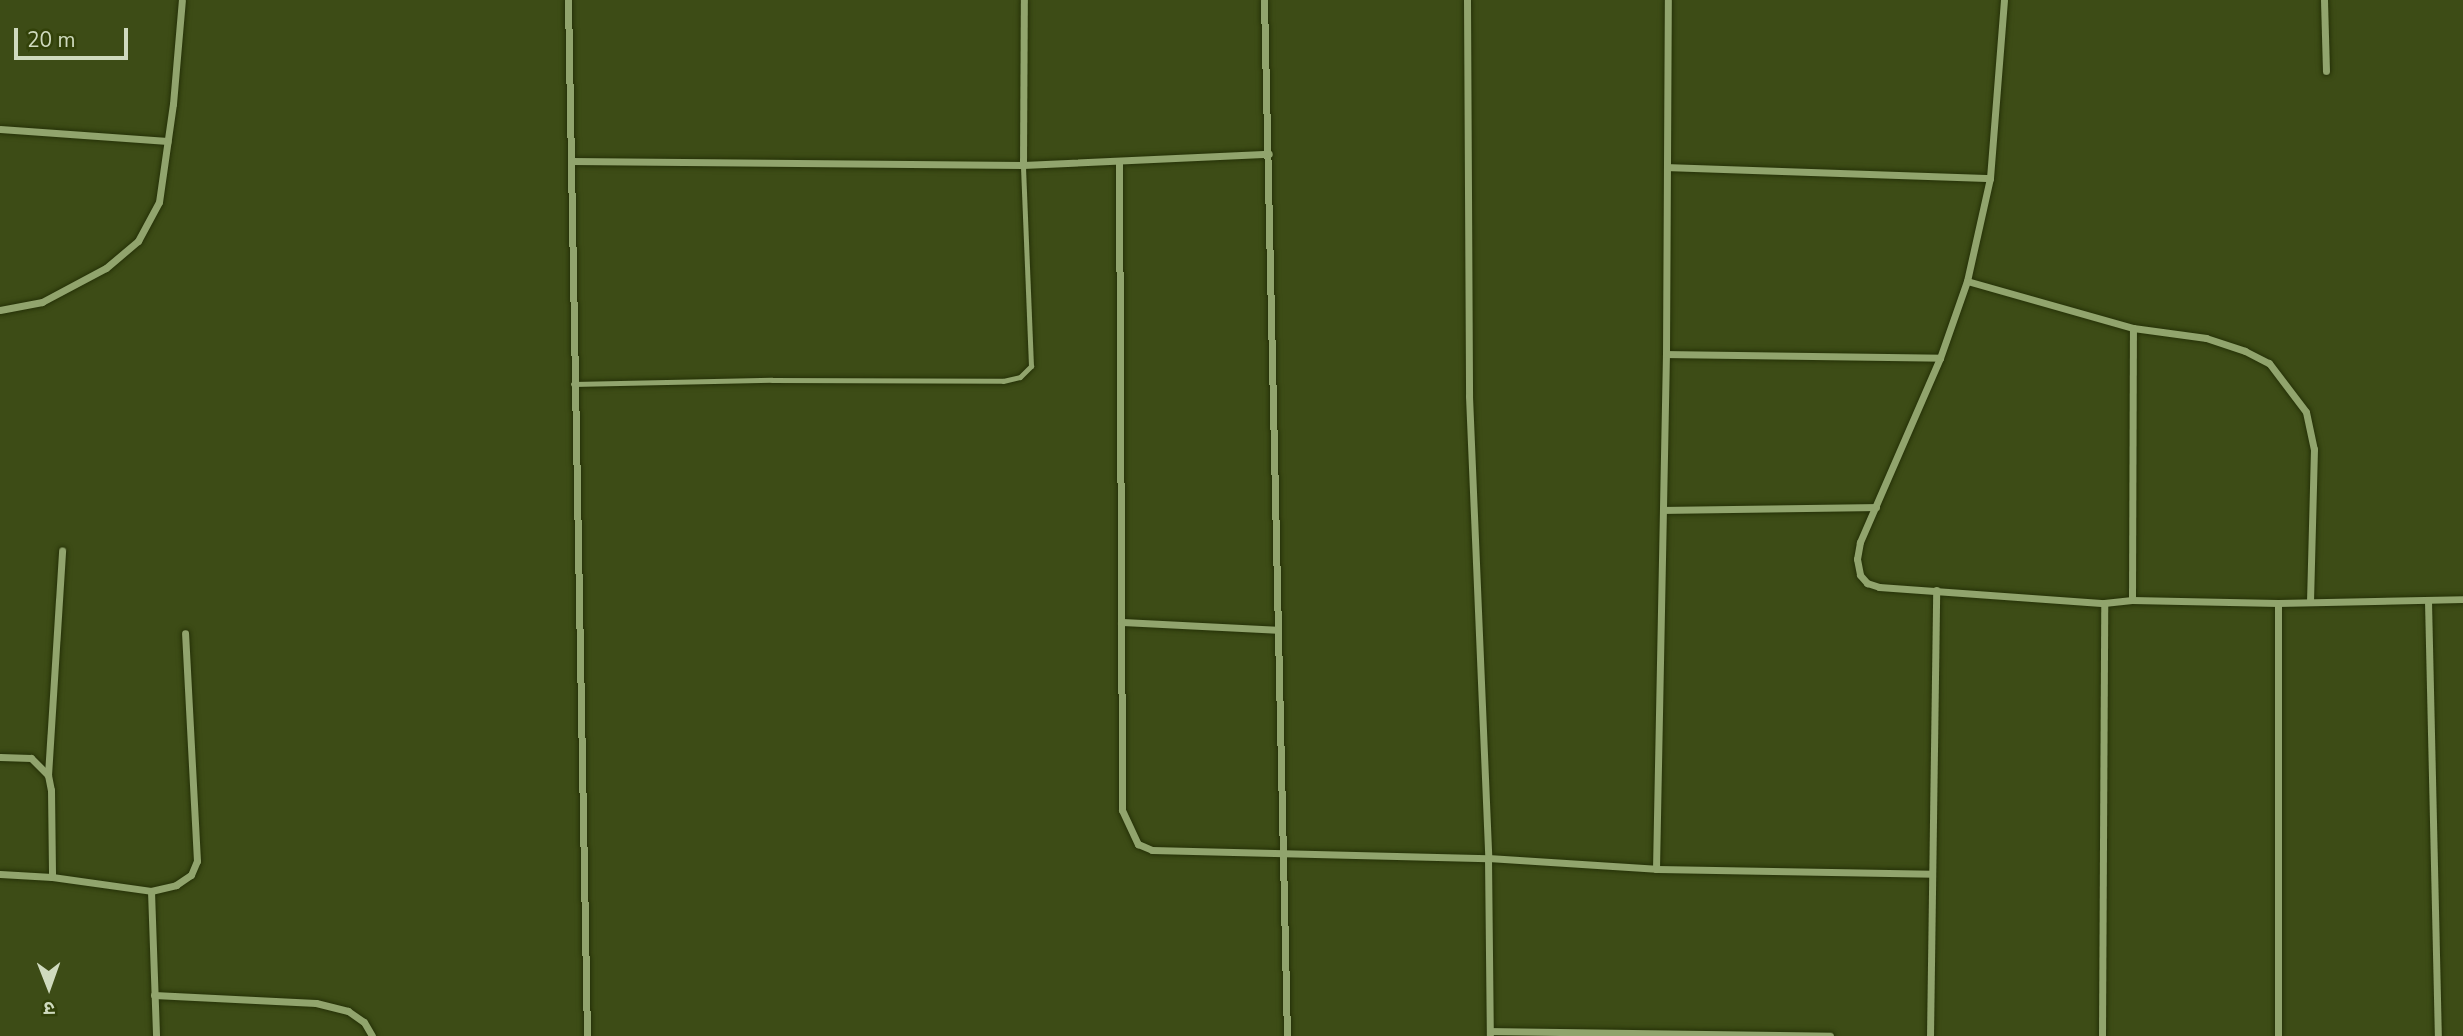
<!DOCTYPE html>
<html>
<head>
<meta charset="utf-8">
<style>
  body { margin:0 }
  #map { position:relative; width:2463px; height:1036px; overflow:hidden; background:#3d4c16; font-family:"Nunito Sans","Noto Sans Devanagari",sans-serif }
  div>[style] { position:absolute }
  .roads { filter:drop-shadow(0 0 2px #253107) drop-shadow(0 0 2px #253107) }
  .service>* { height:5px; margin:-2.5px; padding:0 2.5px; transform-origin:2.5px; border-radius:2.5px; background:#91a46d }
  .minor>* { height:7px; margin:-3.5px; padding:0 3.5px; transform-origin:3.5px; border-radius:3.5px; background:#91a46d }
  span { translate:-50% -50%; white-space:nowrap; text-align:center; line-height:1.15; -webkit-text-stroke:7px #324109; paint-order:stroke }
  .north { position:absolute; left:14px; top:952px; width:70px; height:70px; -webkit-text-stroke:5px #324109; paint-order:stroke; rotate:179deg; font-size:19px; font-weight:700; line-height:28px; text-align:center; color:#cfdabe }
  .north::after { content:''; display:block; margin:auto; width:24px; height:32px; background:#cfdabe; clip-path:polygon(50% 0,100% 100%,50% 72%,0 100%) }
  .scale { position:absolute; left:14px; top:28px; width:114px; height:32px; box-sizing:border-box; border:4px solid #cfdabe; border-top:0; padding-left:9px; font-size:21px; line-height:24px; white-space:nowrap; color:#cfdabe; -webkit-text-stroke:5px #324109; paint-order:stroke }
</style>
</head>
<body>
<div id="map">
  <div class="roads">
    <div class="service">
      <div style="left:573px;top:384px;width:199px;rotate:-1.2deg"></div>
      <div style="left:772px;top:380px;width:231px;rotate:0.2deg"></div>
      <div style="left:1003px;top:381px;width:17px;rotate:-13deg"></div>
      <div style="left:1020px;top:377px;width:16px;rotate:-45deg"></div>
      <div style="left:1031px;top:366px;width:201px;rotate:-92.3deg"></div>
    </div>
    <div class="minor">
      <div style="left:568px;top:0;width:1036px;rotate:88.95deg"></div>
      <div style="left:1264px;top:0;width:1036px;rotate:88.73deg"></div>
      <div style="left:1467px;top:0;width:396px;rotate:89.7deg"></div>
      <div style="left:1469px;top:396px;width:462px;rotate:87.6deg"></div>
      <div style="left:1488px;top:858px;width:178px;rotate:89.4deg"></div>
      <div style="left:2004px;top:0;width:179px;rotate:94.5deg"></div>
      <div style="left:1990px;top:178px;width:106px;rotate:102.6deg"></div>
      <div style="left:1967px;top:281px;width:82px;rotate:109.3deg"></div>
      <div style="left:1940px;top:358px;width:201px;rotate:113.5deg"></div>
      <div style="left:1860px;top:542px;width:17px;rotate:100deg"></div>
      <div style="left:1857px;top:559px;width:16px;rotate:79deg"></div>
      <div style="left:1860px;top:575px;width:11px;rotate:49deg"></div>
      <div style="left:1867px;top:583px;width:13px;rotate:18deg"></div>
      <div style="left:1879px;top:587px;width:226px;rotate:4.1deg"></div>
      <div style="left:2104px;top:603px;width:28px;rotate:-6deg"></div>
      <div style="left:2132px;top:600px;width:146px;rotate:1.2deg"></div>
      <div style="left:2278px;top:603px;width:185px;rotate:-1.2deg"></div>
      <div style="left:2324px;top:0;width:71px;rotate:88.4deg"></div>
      <div style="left:0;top:129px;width:168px;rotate:4.1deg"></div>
      <div style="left:571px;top:161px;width:452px;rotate:0.5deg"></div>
      <div style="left:1023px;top:165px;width:246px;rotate:-2.6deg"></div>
      <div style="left:1119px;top:162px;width:648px;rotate:89.73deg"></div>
      <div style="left:1122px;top:810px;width:38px;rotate:65deg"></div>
      <div style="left:1138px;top:844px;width:15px;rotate:23deg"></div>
      <div style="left:1152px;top:850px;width:336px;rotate:1.4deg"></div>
      <div style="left:1488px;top:858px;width:168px;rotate:3.7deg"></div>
      <div style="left:1656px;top:869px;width:276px;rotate:1deg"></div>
      <div style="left:1023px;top:165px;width:165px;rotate:-89.7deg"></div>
      <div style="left:1668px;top:167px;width:322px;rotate:2deg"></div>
      <div style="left:1967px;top:281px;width:173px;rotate:15.8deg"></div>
      <div style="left:2133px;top:328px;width:74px;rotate:7.8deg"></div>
      <div style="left:2206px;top:338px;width:41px;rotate:18.4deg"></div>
      <div style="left:2245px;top:351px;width:27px;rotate:27deg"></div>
      <div style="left:2269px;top:363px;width:61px;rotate:52.9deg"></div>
      <div style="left:2306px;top:412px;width:38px;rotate:78deg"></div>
      <div style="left:2314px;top:449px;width:152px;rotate:91.5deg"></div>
      <div style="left:0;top:310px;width:43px;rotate:-10.8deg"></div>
      <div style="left:42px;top:302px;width:72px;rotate:-28deg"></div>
      <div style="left:106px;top:268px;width:42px;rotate:-40.2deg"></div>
      <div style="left:138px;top:241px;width:44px;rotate:-61.7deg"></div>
      <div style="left:159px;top:202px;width:99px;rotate:-81.9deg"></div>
      <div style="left:173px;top:104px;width:104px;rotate:-85.1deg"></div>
      <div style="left:1666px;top:354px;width:274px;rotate:0.8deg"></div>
      <div style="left:1663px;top:510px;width:213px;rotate:-0.8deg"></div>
      <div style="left:2132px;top:600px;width:272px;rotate:-89.8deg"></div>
      <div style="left:2428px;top:601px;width:435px;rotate:88.7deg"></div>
      <div style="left:1121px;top:622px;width:157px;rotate:2.9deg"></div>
      <div style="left:0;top:757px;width:31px;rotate:2deg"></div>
      <div style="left:31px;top:758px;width:24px;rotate:45deg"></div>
      <div style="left:48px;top:775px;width:15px;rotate:79deg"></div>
      <div style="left:51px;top:790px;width:87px;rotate:89.3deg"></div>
      <div style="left:48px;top:775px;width:225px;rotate:-86.4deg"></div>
      <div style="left:1656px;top:869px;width:515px;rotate:-88.89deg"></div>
      <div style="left:1666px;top:354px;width:354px;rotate:-89.7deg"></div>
      <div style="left:0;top:874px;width:52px;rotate:3.3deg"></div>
      <div style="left:52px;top:877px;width:100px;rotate:8deg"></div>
      <div style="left:151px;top:891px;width:145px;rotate:88deg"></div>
      <div style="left:151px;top:891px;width:26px;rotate:-13deg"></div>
      <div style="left:176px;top:885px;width:18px;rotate:-34deg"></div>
      <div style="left:191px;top:875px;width:15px;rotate:-67deg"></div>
      <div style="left:197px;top:861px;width:228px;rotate:-93deg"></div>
      <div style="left:154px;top:995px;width:162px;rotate:2.8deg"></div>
      <div style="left:316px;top:1003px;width:33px;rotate:14deg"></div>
      <div style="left:348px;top:1011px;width:19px;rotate:35deg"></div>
      <div style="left:364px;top:1022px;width:16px;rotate:60deg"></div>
      <div style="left:1490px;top:1031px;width:340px;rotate:0.8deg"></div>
      <div style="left:1930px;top:1036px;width:446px;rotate:-89.2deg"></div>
      <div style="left:2102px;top:1036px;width:433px;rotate:-89.7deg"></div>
      <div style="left:2278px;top:1036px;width:433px;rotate:-90deg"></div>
    </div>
  </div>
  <div class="north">उ</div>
  <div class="scale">20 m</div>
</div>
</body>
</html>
